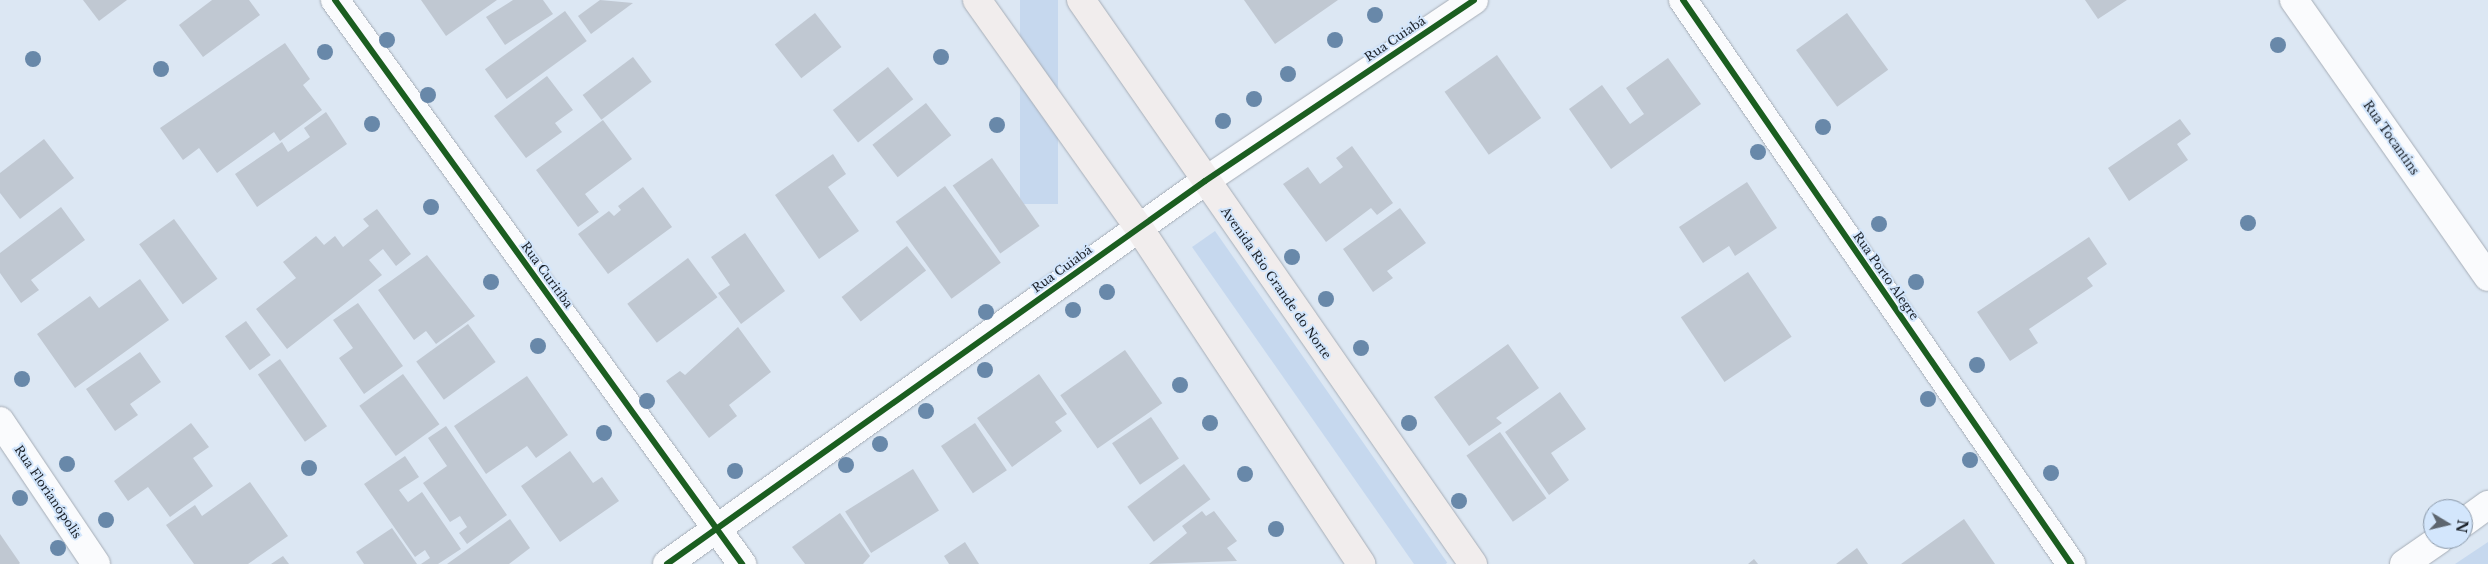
<!DOCTYPE html>
<html>
<head>
<meta charset="utf-8">
<style>
  body { margin:0 }
  #map { position:relative; width:2488px; height:564px; overflow:hidden; background:#dce7f3; font-family:"Libre Baskerville",serif }
  div>[style] { position:absolute }
  .green>* { inset:0; background:#c6d8ee; transform-origin:0 0 }
  .building>* { inset:0; background:#c0c8d2; transform-origin:0 0 }
  .roads { filter:drop-shadow(0 0 1px #a6adb6) drop-shadow(0 0 1px #a6adb6) }
  .minor>* { height:28px; margin:-14px; padding:0 14px; transform-origin:14px; border-radius:14px; background:#fafbfd }
  .major>* { height:28px; margin:-14px; padding:0 14px; transform-origin:14px; border-radius:14px; background:#f1eded }
  .cycleway>* { height:6px; margin:-3px; padding:0 3px; transform-origin:3px; border-radius:3px; background:#1b5e20 }
  .trees>* { width:16px; height:16px; margin:-8px; border-radius:50%; background:#6888a9 }
  span { translate:-50% -50%; white-space:nowrap; text-align:center; line-height:1.15; -webkit-text-stroke:4px #d3e6fc; paint-order:stroke }
  .street-label { font-size:12px; color:#1a2028 }
  .north { position:absolute; left:2423px; top:499px; width:50px; height:50px; box-sizing:border-box; background:#d3e6fc; border:1px solid #8997a7; border-radius:50%; rotate:99deg; font-size:14px; font-weight:700; line-height:20px; text-align:center; color:#1a2028 }
  .north::after { content:''; display:block; margin:auto; width:18px; height:22px; background:#5e666f; clip-path:polygon(50% 0,100% 100%,50% 72%,0 100%) }
</style>
</head>
<body>
<div id="map">
  <div class="green">
    <div style="left:1020px;top:0;width:38px;height:204px"></div>
    <div style="left:1215px;top:231px;width:405px;height:28px;rotate:55deg"></div>
    <div style="clip-path:polygon(2488px 542px,2488px 564px,2455px 564px)"></div>
  </div>
  <div class="building">
    <div style="clip-path:polygon(83px 0,127px 0,99px 21px)"></div>
    <div style="clip-path:polygon(212px 0,249px 0,260px 15px,203px 57px,179px 25px)"></div>
    <div style="clip-path:polygon(421px 0,497px 0,446px 36px)"></div>
    <div style="clip-path:polygon(513px 0,543px 0,553px 14px,505px 45px,486px 17px)"></div>
    <div style="clip-path:polygon(600px 0,633px 3px,591px 34px,578px 16px)"></div>
    <div style="clip-path:polygon(1244px 0,1338px 0,1275px 44px)"></div>
    <div style="clip-path:polygon(2085px 0,2127px 0,2098px 19px)"></div>
    <div style="left:565px;top:11px;width:37px;height:99px;rotate:54deg"></div>
    <div style="left:815px;top:13px;width:43px;height:51px;rotate:52deg"></div>
    <div style="left:1847px;top:13px;width:70px;height:63px;rotate:54deg"></div>
    <div style="clip-path:polygon(285px 43px,310px 79px,303px 85px,322px 110px,280px 141px,274px 132px,217px 173px,199px 148px,183px 160px,160px 128px)"></div>
    <div style="left:1497px;top:55px;width:77px;height:64px;rotate:55deg"></div>
    <div style="left:633px;top:57px;width:31px;height:63px;rotate:53deg"></div>
    <div style="clip-path:polygon(1668px 58px,1701px 104px,1611px 169px,1569px 109px,1602px 85px,1630px 124px,1644px 114px,1626px 88px)"></div>
    <div style="left:888px;top:67px;width:41px;height:70px;rotate:52deg"></div>
    <div style="clip-path:polygon(547px 76px,573px 110px,555px 123px,562px 132px,526px 158px,494px 116px)"></div>
    <div style="left:926px;top:103px;width:41px;height:68px;rotate:52deg"></div>
    <div style="clip-path:polygon(326px 112px,347px 144px,257px 207px,235px 174px,282px 142px,288px 152px,310px 137px,304px 128px)"></div>
    <div style="clip-path:polygon(2180px 119px,2191px 134px,2177px 144px,2188px 160px,2129px 201px,2108px 168px)"></div>
    <div style="clip-path:polygon(603px 120px,632px 159px,585px 194px,599px 212px,578px 227px,536px 170px)"></div>
    <div style="clip-path:polygon(44px 139px,74px 178px,20px 219px,0 193px,0 173px)"></div>
    <div style="clip-path:polygon(1352px 146px,1393px 203px,1377px 215px,1371px 208px,1326px 242px,1283px 184px,1308px 167px,1320px 184px,1343px 167px,1336px 158px)"></div>
    <div style="clip-path:polygon(833px 154px,846px 174px,828px 187px,859px 231px,819px 259px,775px 195px)"></div>
    <div style="left:992px;top:158px;width:83px;height:48px;rotate:55deg"></div>
    <div style="clip-path:polygon(1747px 182px,1777px 228px,1735px 256px,1729px 246px,1703px 263px,1679px 227px)"></div>
    <div style="left:945px;top:186px;width:95px;height:61px;rotate:54deg"></div>
    <div style="clip-path:polygon(643px 187px,672px 227px,608px 274px,578px 234px,609px 211px,614px 216px,621px 210px,618px 206px)"></div>
    <div style="clip-path:polygon(61px 207px,85px 240px,31px 280px,39px 290px,21px 303px,0 273px,0 253px)"></div>
    <div style="clip-path:polygon(1400px 208px,1426px 243px,1387px 271px,1393px 278px,1373px 292px,1343px 249px)"></div>
    <div style="clip-path:polygon(377px 209px,411px 254px,396px 266px,383px 249px,369px 260px,382px 275px,287px 349px,256px 309px,296px 278px,283px 262px,316px 236px,324px 245px,335px 236px,343px 247px,369px 226px,363px 219px)"></div>
    <div style="left:174px;top:219px;width:74px;height:43px;rotate:54deg"></div>
    <div style="clip-path:polygon(745px 233px,785px 291px,741px 324px,718px 293px,730px 285px,711px 257px)"></div>
    <div style="clip-path:polygon(2089px 237px,2107px 264px,2087px 278px,2093px 286px,2029px 329px,2038px 343px,2010px 361px,1977px 312px)"></div>
    <div style="left:907px;top:246px;width:31px;height:83px;rotate:52deg"></div>
    <div style="clip-path:polygon(427px 255px,475px 316px,436px 344px,426px 331px,414px 340px,378px 290px)"></div>
    <div style="left:688px;top:258px;width:49px;height:76px;rotate:53deg"></div>
    <div style="left:1748px;top:272px;width:78px;height:81px;rotate:56deg"></div>
    <div style="clip-path:polygon(140px 279px,169px 320px,75px 388px,37px 334px,90px 296px,99px 308px)"></div>
    <div style="clip-path:polygon(358px 303px,403px 366px,364px 394px,339px 358px,353px 348px,333px 320px)"></div>
    <div style="left:246px;top:321px;width:42px;height:26px;rotate:54deg"></div>
    <div style="left:468px;top:324px;width:47px;height:64px;rotate:54deg"></div>
    <div style="clip-path:polygon(738px 327px,771px 372px,729px 405px,737px 416px,709px 438px,666px 381px,680px 371px,685px 375px)"></div>
    <div style="clip-path:polygon(1508px 344px,1539px 388px,1496px 418px,1502px 423px,1469px 446px,1434px 397px)"></div>
    <div style="left:1125px;top:350px;width:65px;height:79px;rotate:55deg"></div>
    <div style="clip-path:polygon(140px 352px,161px 382px,130px 404px,138px 415px,115px 431px,86px 389px)"></div>
    <div style="left:280px;top:359px;width:82px;height:27px;rotate:55deg"></div>
    <div style="left:403px;top:374px;width:62px;height:54px;rotate:54deg"></div>
    <div style="clip-path:polygon(1039px 374px,1067px 414px,1055px 422px,1062px 431px,1012px 467px,977px 418px)"></div>
    <div style="clip-path:polygon(527px 376px,568px 435px,536px 458px,527px 446px,486px 474px,454px 426px)"></div>
    <div style="clip-path:polygon(1560px 392px,1586px 429px,1551px 453px,1569px 480px,1549px 495px,1505px 432px)"></div>
    <div style="left:1151px;top:417px;width:50px;height:47px;rotate:56deg"></div>
    <div style="clip-path:polygon(191px 423px,209px 447px,193px 458px,213px 486px,170px 517px,148px 487px,128px 501px,114px 481px)"></div>
    <div style="left:975px;top:423px;width:57px;height:41px;rotate:56deg"></div>
    <div style="clip-path:polygon(446px 426px,507px 515px,467px 544px,459px 533px,467px 527px,460px 516px,450px 522px,423px 483px,447px 466px,428px 438px)"></div>
    <div style="left:1500px;top:432px;width:81px;height:41px;rotate:55deg"></div>
    <div style="clip-path:polygon(570px 451px,593px 483px,602px 477px,619px 501px,560px 542px,521px 486px)"></div>
    <div style="clip-path:polygon(405px 456px,419px 477px,399px 490px,408px 502px,422px 492px,461px 549px,438px 564px,421px 564px,430px 558px,425px 550px,415px 557px,364px 484px)"></div>
    <div style="left:1184px;top:464px;width:44px;height:71px;rotate:53deg"></div>
    <div style="left:913px;top:469px;width:49px;height:80px;rotate:58deg"></div>
    <div style="clip-path:polygon(250px 482px,288px 536px,248px 564px,194px 564px,166px 525px,195px 505px,202px 516px)"></div>
    <div style="clip-path:polygon(1202px 511px,1206px 516px,1214px 511px,1237px 541px,1227px 548px,1237px 561px,1149px 564px,1187px 533px,1182px 526px)"></div>
    <div style="clip-path:polygon(840px 513px,870px 556px,863px 564px,805px 564px,792px 547px)"></div>
    <div style="clip-path:polygon(510px 519px,530px 548px,509px 564px,447px 564px)"></div>
    <div style="clip-path:polygon(1964px 519px,1995px 564px,1901px 564px)"></div>
    <div style="clip-path:polygon(392px 528px,417px 564px,364px 564px,356px 552px)"></div>
    <div style="clip-path:polygon(0 534px,20px 563px,19px 564px,0 564px)"></div>
    <div style="clip-path:polygon(965px 542px,979px 564px,949px 564px,944px 556px)"></div>
    <div style="clip-path:polygon(1857px 548px,1868px 564px,1836px 564px)"></div>
    <div style="clip-path:polygon(283px 556px,289px 564px,271px 564px)"></div>
    <div style="clip-path:polygon(1754px 559px,1758px 564px,1748px 564px)"></div>
  </div>
  <div class="roads">
    <div class="minor">
      <div style="left:335px;top:0;width:696px;rotate:54.18deg"></div>
      <div style="left:1683px;top:0;width:685px;rotate:55.47deg"></div>
      <div style="left:2294px;top:0;width:338px;rotate:55deg"></div>
      <div style="left:0;top:421px;width:172px;rotate:56.1deg"></div>
      <div style="left:2463px;top:523px;width:31px;rotate:-36deg"></div>
      <div style="left:667px;top:564px;width:660px;rotate:-35.45deg"></div>
      <div style="left:1205px;top:181px;width:324px;rotate:-33.9deg"></div>
      <div style="left:2404px;top:564px;width:44px;rotate:-34.8deg"></div>
    </div>
    <div class="major">
      <div style="left:977px;top:0;width:280px;rotate:54.6deg"></div>
      <div style="left:1139px;top:228px;width:403px;rotate:56.5deg"></div>
      <div style="left:1081px;top:0;width:687px;rotate:55.2deg"></div>
    </div>
  </div>
  <div class="cycleway">
    <div style="left:335px;top:0;width:696px;rotate:54.18deg"></div>
    <div style="left:1683px;top:0;width:685px;rotate:55.47deg"></div>
    <div style="left:667px;top:564px;width:660px;rotate:-35.45deg"></div>
    <div style="left:1205px;top:181px;width:324px;rotate:-33.9deg"></div>
  </div>
  <div class="trees">
    <div style="left:1375px;top:15px"></div>
    <div style="left:387px;top:40px"></div>
    <div style="left:1335px;top:40px"></div>
    <div style="left:2278px;top:45px"></div>
    <div style="left:325px;top:52px"></div>
    <div style="left:941px;top:57px"></div>
    <div style="left:33px;top:59px"></div>
    <div style="left:161px;top:69px"></div>
    <div style="left:1288px;top:74px"></div>
    <div style="left:428px;top:95px"></div>
    <div style="left:1254px;top:99px"></div>
    <div style="left:1223px;top:121px"></div>
    <div style="left:372px;top:124px"></div>
    <div style="left:997px;top:125px"></div>
    <div style="left:1823px;top:127px"></div>
    <div style="left:1758px;top:152px"></div>
    <div style="left:431px;top:207px"></div>
    <div style="left:2248px;top:223px"></div>
    <div style="left:1879px;top:224px"></div>
    <div style="left:1292px;top:257px"></div>
    <div style="left:491px;top:282px"></div>
    <div style="left:1916px;top:282px"></div>
    <div style="left:1107px;top:292px"></div>
    <div style="left:1326px;top:299px"></div>
    <div style="left:1073px;top:310px"></div>
    <div style="left:986px;top:312px"></div>
    <div style="left:538px;top:346px"></div>
    <div style="left:1361px;top:348px"></div>
    <div style="left:1977px;top:365px"></div>
    <div style="left:985px;top:370px"></div>
    <div style="left:22px;top:379px"></div>
    <div style="left:1180px;top:385px"></div>
    <div style="left:1928px;top:399px"></div>
    <div style="left:647px;top:401px"></div>
    <div style="left:926px;top:411px"></div>
    <div style="left:1210px;top:423px"></div>
    <div style="left:1409px;top:423px"></div>
    <div style="left:604px;top:433px"></div>
    <div style="left:880px;top:444px"></div>
    <div style="left:1970px;top:460px"></div>
    <div style="left:67px;top:464px"></div>
    <div style="left:846px;top:465px"></div>
    <div style="left:309px;top:468px"></div>
    <div style="left:735px;top:471px"></div>
    <div style="left:2051px;top:473px"></div>
    <div style="left:1245px;top:474px"></div>
    <div style="left:20px;top:498px"></div>
    <div style="left:1459px;top:501px"></div>
    <div style="left:106px;top:520px"></div>
    <div style="left:1276px;top:529px"></div>
    <div style="left:58px;top:548px"></div>
  </div>
  <div class="street-label">
    <span style="left:1395px;top:39px;rotate:-34deg">Rua Cuiabá</span>
    <span style="left:2391px;top:138px;rotate:55deg">Rua Tocantins</span>
    <span style="left:1062px;top:269px;rotate:-36deg">Rua Cuiabá</span>
    <span style="left:547px;top:275px;rotate:54deg">Rua Curitiba</span>
    <span style="left:1886px;top:276px;rotate:55deg">Rua Porto Alegre</span>
    <span style="left:1276px;top:283px;rotate:55deg">Avenida Rio Grande do Norte</span>
    <span style="left:48px;top:492px;rotate:56deg">Rua Florianópolis</span>
  </div>
  <div class="north">N</div>
</div>
</body>
</html>
